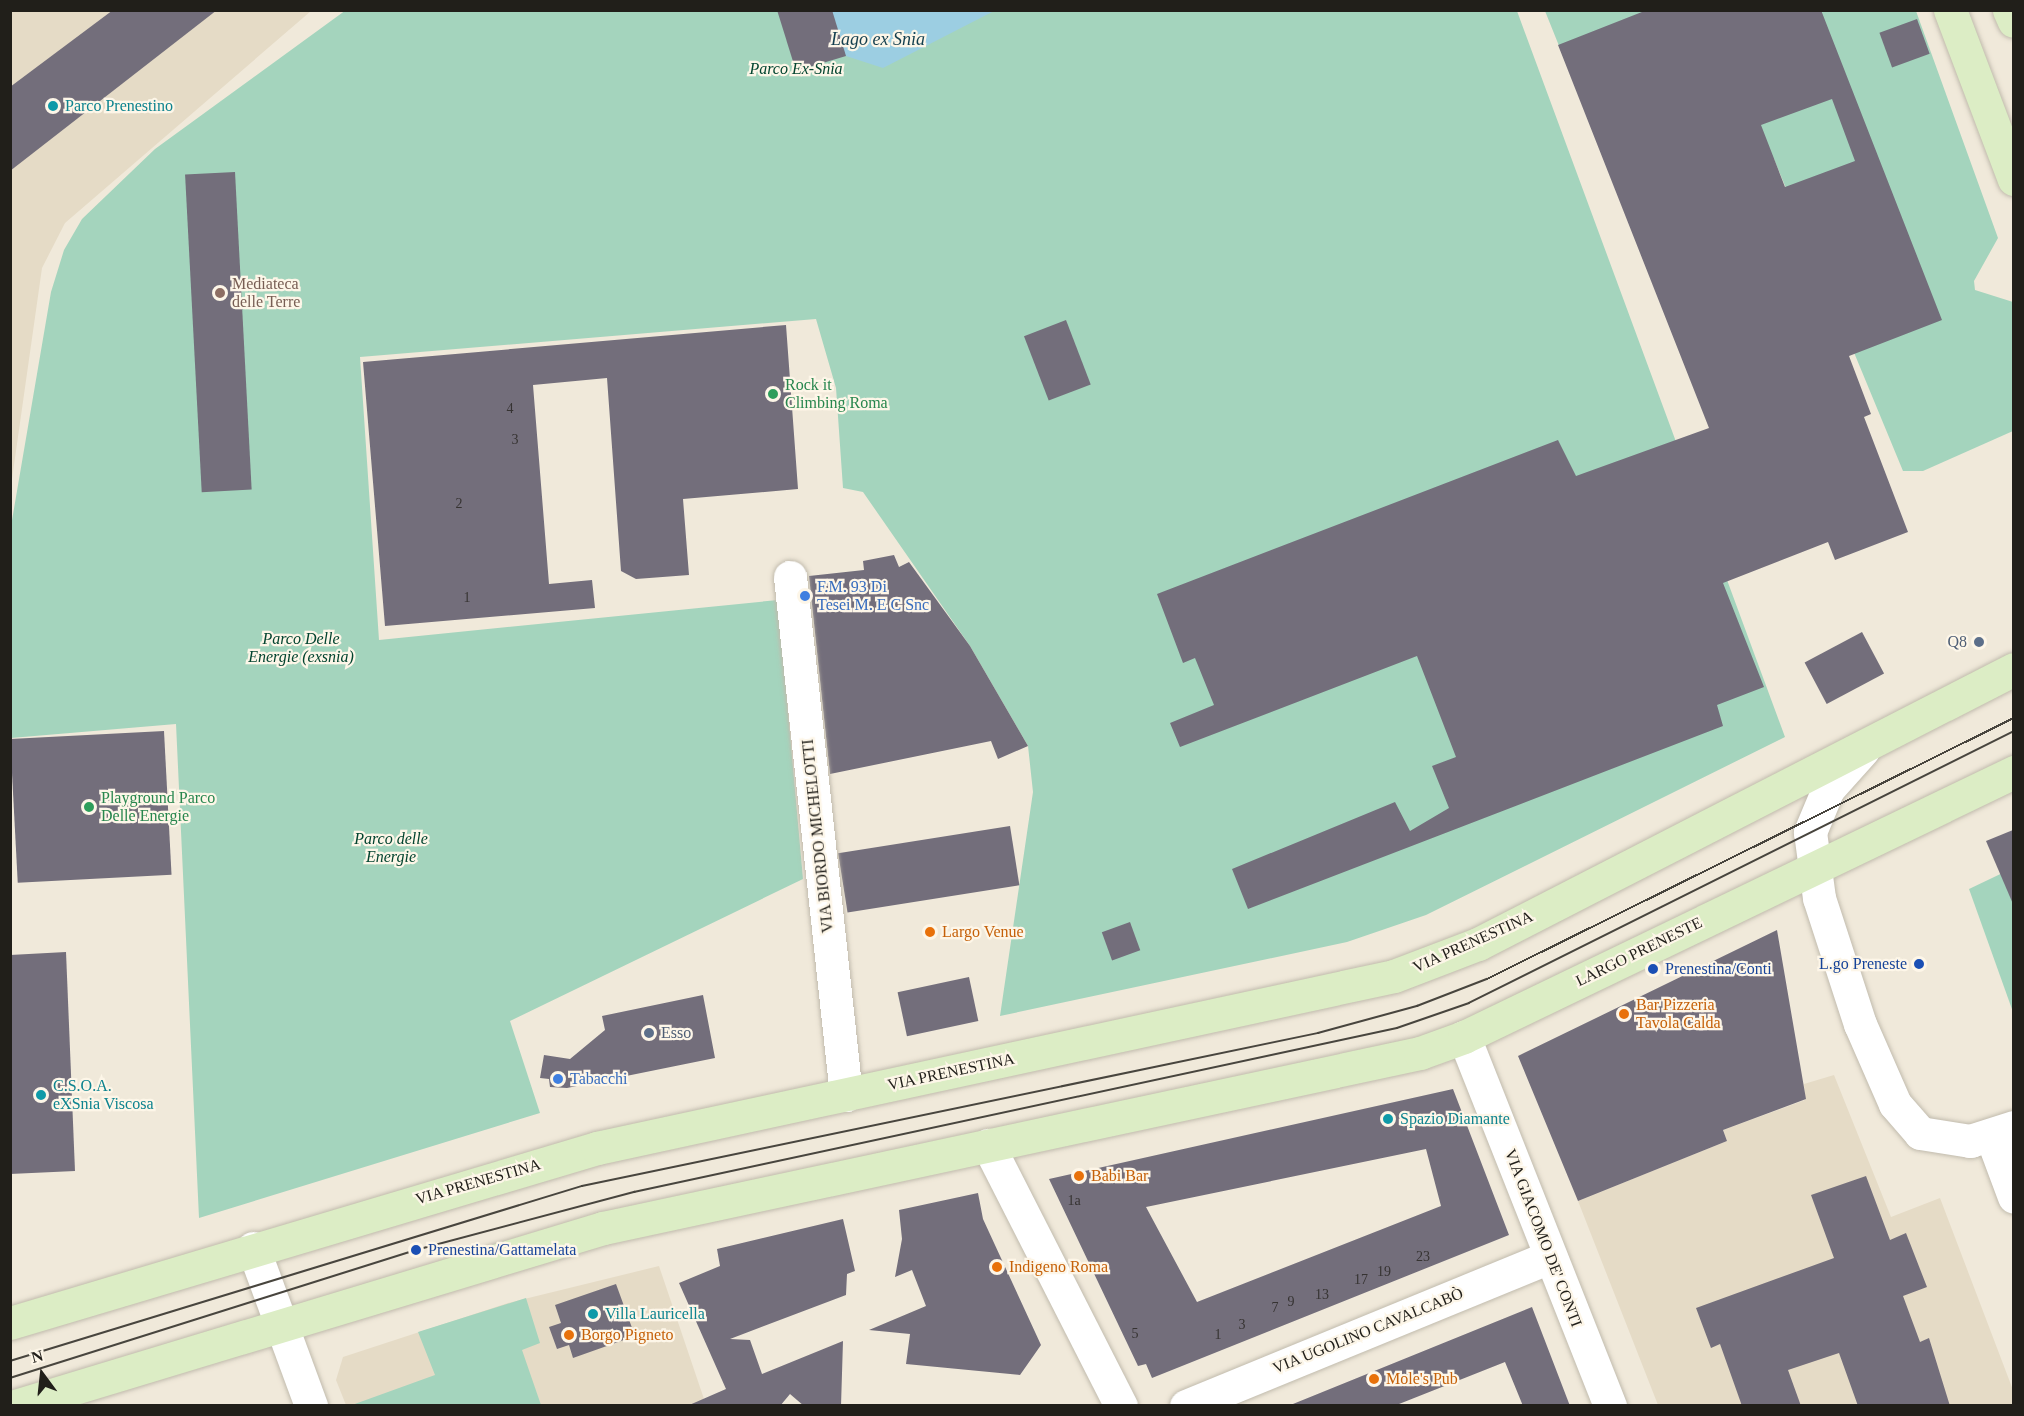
<!DOCTYPE html>
<html>
<head>
<meta charset="utf-8">
<style>
  body { margin:0 }
  #map { position:relative; width:2024px; height:1416px; overflow:hidden; background:#f0e9da; font-family:Georgia,serif }
  div>[style] { position:absolute }
  .built>* { inset:0; background:#e5dbc6 }
  .green>* { inset:0; background:#a4d4bd }
  .water>* { inset:0; background:#9ccee2 }
  .building>* { inset:0; background:#736e7b; transform-origin:0 0 }
  .roads { filter:drop-shadow(0 0 2px #c1bbad) drop-shadow(0 0 2px #c1bbad) }
  .minor>* { height:33px; margin:-16.5px; padding:0 16.5px; transform-origin:16.5px; border-radius:16.5px; background:#fff }
  .major>* { height:33px; margin:-16.5px; padding:0 16.5px; transform-origin:16.5px; border-radius:16.5px; background:#dcedc5 }
  .tram>* { height:1.5px; margin:-0.75px; padding:0 0.75px; transform-origin:0.75px; border-radius:0.75px; background:#48453e }
  .dots>* { width:16px; height:16px; translate:-50% -50%; box-sizing:border-box; border:3px solid #fdf6e8; border-radius:50% }
  span { translate:-50% -50%; white-space:nowrap; text-align:center; line-height:1.15; -webkit-text-stroke:4.5px #fdf6e8; paint-order:stroke }
  .number-label { font-size:14px; color:#363332 }
  .number-label span { -webkit-text-stroke-width:0 }
  .park-label { font-size:16px; color:#02442f; font-style:italic }
  .culture-label { font-size:16px; color:#0d838f }
  .left { translate:0 -50%; text-align:left }
  .education-label { font-size:16px; color:#785e54 }
  .leisure-label { font-size:16px; color:#27864d }
  .shop-label { font-size:16px; color:#366cbe }
  .service-label { font-size:16px; color:#4e5e75 }
  .right { translate:-100% -50%; text-align:right }
  .street-label { font-size:16px; color:#211f1a }
  .food-label { font-size:16px; color:#c56008 }
  .transit-label { font-size:16px; color:#164399 }
  .water-label { font-size:18px; color:#143f4f; font-style:italic }
  .frame { position:absolute; inset:0; border:12px solid #211f1a; pointer-events:none }
  .north { position:absolute; left:12px; top:1344px; width:60px; height:60px; -webkit-text-stroke:4px #fdf6e8; paint-order:stroke; rotate:345deg; font-size:16px; font-weight:700; line-height:24px; text-align:center; color:#211f1a }
  .north::after { content:''; display:block; margin:auto; width:21px; height:27px; background:#211f1a; clip-path:polygon(50% 0,100% 100%,50% 72%,0 100%) }
</style>
</head>
<body>
<div id="map">
  <div class="built">
    <div style="clip-path:polygon(11px 11px,311px 11px,65px 223px,42px 268px,11px 486px)"></div>
    <div style="clip-path:polygon(1834px 1075px,1891px 1217px,1940px 1198px,2013px 1390px,2013px 1405px,1658px 1405px,1578px 1201px,1727px 1141px,1723px 1130px,1805px 1100px,1804px 1084px)"></div>
    <div style="clip-path:polygon(659px 1266px,704px 1399px,691px 1406px,346px 1405px,336px 1380px,343px 1357px,508px 1303px)"></div>
  </div>
  <div class="green">
    <div style="clip-path:polygon(346px 10px,1517px 11px,1785px 737px,1426px 915px,1347px 942px,1000px 1016px,1033px 792px,1028px 746px,970px 646px,863px 492px,843px 488px,836px 388px,816px 319px,360px 357px,379px 640px,778px 600px,803px 879px,510px 1021px,540px 1113px,199px 1218px,176px 724px,11px 738px,11px 526px,51px 292px,64px 250px,82px 219px,155px 149px)"></div>
    <div style="clip-path:polygon(1545px 11px,1916px 11px,1998px 238px,1974px 281px,1975px 290px,2013px 302px,2013px 431px,1923px 471px,1903px 471px,1774px 159px,1627px 215px)"></div>
    <div style="clip-path:polygon(2013px 868px,2013px 1012px,1969px 889px)"></div>
    <div style="clip-path:polygon(526px 1298px,540px 1343px,522px 1350px,541px 1405px,352px 1405px,435px 1375px,418px 1332px)"></div>
  </div>
  <div class="water">
    <div style="clip-path:polygon(821px 11px,994px 11px,883px 68px,846px 56px)"></div>
  </div>
  <div class="building">
    <div style="clip-path:polygon(113px 10px,217px 10px,10px 171px,10px 87px)"></div>
    <div style="clip-path:polygon(777px 10px,832px 10px,846px 56px,796px 71px)"></div>
    <div style="clip-path:polygon(evenodd,1647px 10px,1821px 10px,1942px 320px,1849px 356px,1871px 414px,1864px 417px,1908px 532px,1835px 560px,1828px 542px,1723px 583px,1764px 687px,1717px 705px,1723px 726px,1248px 909px,1232px 869px,1395px 802px,1410px 831px,1449px 808px,1432px 766px,1456px 757px,1417px 656px,1180px 747px,1170px 723px,1214px 705px,1195px 658px,1183px 663px,1157px 594px,1558px 440px,1576px 476px,1709px 428px,1558px 45px,1647px 10px,1832px 99px,1855px 161px,1785px 187px,1761px 125px,1832px 99px)"></div>
    <div style="left:1917px;top:19px;width:37px;height:40px;rotate:70deg"></div>
    <div style="left:235px;top:172px;width:318px;height:50px;rotate:87deg"></div>
    <div style="left:1066px;top:320px;width:69px;height:45px;rotate:69deg"></div>
    <div style="clip-path:polygon(786px 325px,798px 489px,683px 499px,689px 575px,636px 579px,621px 571px,607px 378px,533px 385px,549px 584px,592px 580px,595px 608px,385px 626px,363px 362px)"></div>
    <div style="clip-path:polygon(894px 555px,899px 567px,909px 562px,970px 646px,1028px 746px,998px 759px,991px 741px,830px 774px,809px 576px,864px 570px,863px 561px)"></div>
    <div style="left:1862px;top:632px;width:47px;height:65px;rotate:62deg"></div>
    <div style="left:164px;top:731px;width:144px;height:154px;rotate:87deg"></div>
    <div style="left:1010px;top:826px;width:60px;height:174px;rotate:81deg"></div>
    <div style="clip-path:polygon(2013px 830px,2013px 904px,1986px 841px)"></div>
    <div style="left:1130px;top:922px;width:30px;height:30px;rotate:70deg"></div>
    <div style="clip-path:polygon(1777px 930px,1806px 1099px,1723px 1130px,1727px 1141px,1578px 1201px,1518px 1056px)"></div>
    <div style="clip-path:polygon(66px 952px,75px 1171px,10px 1174px,10px 955px)"></div>
    <div style="left:969px;top:977px;width:45px;height:73px;rotate:78deg"></div>
    <div style="clip-path:polygon(703px 995px,715px 1058px,567px 1088px,550px 1087px,549px 1079px,540px 1078px,544px 1055px,570px 1059px,605px 1030px,602px 1016px)"></div>
    <div style="clip-path:polygon(evenodd,1453px 1089px,1509px 1235px,1152px 1378px,1146px 1364px,1138px 1366px,1049px 1179px,1453px 1089px,1426px 1149px,1441px 1206px,1197px 1302px,1146px 1207px,1426px 1149px)"></div>
    <div style="clip-path:polygon(1866px 1176px,1890px 1240px,1906px 1233px,1927px 1287px,1903px 1296px,1920px 1342px,1929px 1338px,1950px 1406px,1858px 1406px,1839px 1353px,1788px 1370px,1801px 1406px,1742px 1406px,1720px 1344px,1711px 1348px,1696px 1308px,1834px 1258px,1811px 1195px)"></div>
    <div style="clip-path:polygon(978px 1193px,983px 1219px,1041px 1345px,1020px 1375px,906px 1364px,910px 1334px,869px 1330px,926px 1306px,912px 1270px,895px 1277px,902px 1239px,899px 1210px)"></div>
    <div style="clip-path:polygon(843px 1219px,855px 1271px,847px 1274px,846px 1295px,730px 1339px,750px 1340px,762px 1374px,843px 1341px,841px 1406px,804px 1406px,790px 1394px,780px 1406px,687px 1406px,726px 1389px,679px 1283px,720px 1266px,717px 1249px)"></div>
    <div style="clip-path:polygon(616px 1284px,635px 1336px,573px 1358px,569px 1345px,557px 1349px,549px 1327px,561px 1323px,555px 1305px)"></div>
    <div style="clip-path:polygon(1532px 1307px,1570px 1406px,1523px 1406px,1505px 1362px,1394px 1406px,1288px 1406px)"></div>
  </div>
  <div class="roads">
    <div class="minor">
      <div style="left:790px;top:577px;width:521px;rotate:83.83deg"></div>
      <div style="left:1863px;top:750px;width:52px;rotate:131.9deg"></div>
      <div style="left:1828px;top:789px;width:47px;rotate:112.7deg"></div>
      <div style="left:1810px;top:832px;width:67px;rotate:82.2deg"></div>
      <div style="left:1819px;top:898px;width:133px;rotate:72deg"></div>
      <div style="left:1860px;top:1024px;width:87px;rotate:66.4deg"></div>
      <div style="left:1895px;top:1104px;width:38px;rotate:49deg"></div>
      <div style="left:1920px;top:1133px;width:51px;rotate:9.1deg"></div>
      <div style="left:1970px;top:1141px;width:46px;rotate:-17.7deg"></div>
      <div style="left:1464px;top:1037px;width:397px;rotate:68.4deg"></div>
      <div style="left:1991px;top:1135px;width:66px;rotate:69.6deg"></div>
      <div style="left:988px;top:1145px;width:293px;rotate:63deg"></div>
      <div style="left:253px;top:1248px;width:168px;rotate:69.8deg"></div>
      <div style="left:1186px;top:1406px;width:393px;rotate:-22.3deg"></div>
    </div>
    <div class="major">
      <div style="left:1950px;top:10px;width:181px;rotate:69.3deg"></div>
      <div style="left:2009px;top:10px;width:12px;rotate:66deg"></div>
      <div style="left:10px;top:1323px;width:613px;rotate:-16.6deg"></div>
      <div style="left:597px;top:1148px;width:815px;rotate:-12.18deg"></div>
      <div style="left:1394px;top:976px;width:90px;rotate:-20.9deg"></div>
      <div style="left:1478px;top:944px;width:602px;rotate:-27.16deg"></div>
      <div style="left:15px;top:1406px;width:614px;rotate:-16.84deg"></div>
      <div style="left:603px;top:1228px;width:836px;rotate:-12.09deg"></div>
      <div style="left:1420px;top:1053px;width:47px;rotate:-20deg"></div>
      <div style="left:1464px;top:1037px;width:611px;rotate:-25.73deg"></div>
    </div>
  </div>
  <div class="tram">
    <div style="left:10px;top:1361px;width:598px;rotate:-17.01deg"></div>
    <div style="left:582px;top:1186px;width:752px;rotate:-11.74deg"></div>
    <div style="left:1318px;top:1033px;width:103px;rotate:-15.3deg"></div>
    <div style="left:1417px;top:1006px;width:75px;rotate:-21.1deg"></div>
    <div style="left:1487px;top:979px;width:588px;rotate:-26.35deg"></div>
    <div style="left:10px;top:1378px;width:426px;rotate:-17.5deg"></div>
    <div style="left:416px;top:1250px;width:226px;rotate:-14.9deg"></div>
    <div style="left:634px;top:1192px;width:780px;rotate:-12.13deg"></div>
    <div style="left:1397px;top:1028px;width:76px;rotate:-19.1deg"></div>
    <div style="left:1469px;top:1003px;width:609px;rotate:-26.52deg"></div>
  </div>
  <div class="dots">
    <div style="left:53px;top:106px;background:#0f9aa8"></div>
    <div style="left:220px;top:293px;background:#8d6e63"></div>
    <div style="left:773px;top:394px;background:#2e9e5b"></div>
    <div style="left:805px;top:596px;background:#3f7fe0"></div>
    <div style="left:1979px;top:642px;background:#5c6f8a"></div>
    <div style="left:89px;top:807px;background:#2e9e5b"></div>
    <div style="left:930px;top:932px;background:#e8710a"></div>
    <div style="left:1919px;top:964px;background:#1a4fb4"></div>
    <div style="left:1653px;top:969px;background:#1a4fb4"></div>
    <div style="left:1624px;top:1014px;background:#e8710a"></div>
    <div style="left:649px;top:1033px;background:#5c6f8a"></div>
    <div style="left:558px;top:1079px;background:#3f7fe0"></div>
    <div style="left:41px;top:1095px;background:#0f9aa8"></div>
    <div style="left:1388px;top:1119px;background:#0f9aa8"></div>
    <div style="left:1079px;top:1176px;background:#e8710a"></div>
    <div style="left:416px;top:1250px;background:#1a4fb4"></div>
    <div style="left:997px;top:1267px;background:#e8710a"></div>
    <div style="left:593px;top:1314px;background:#0f9aa8"></div>
    <div style="left:569px;top:1335px;background:#e8710a"></div>
    <div style="left:1374px;top:1379px;background:#e8710a"></div>
  </div>
  <div class="number-label">
    <span style="left:510px;top:409px">4</span>
    <span style="left:515px;top:440px">3</span>
    <span style="left:459px;top:504px">2</span>
    <span style="left:467px;top:598px">1</span>
    <span style="left:1074px;top:1201px">1a</span>
    <span style="left:1423px;top:1257px">23</span>
    <span style="left:1384px;top:1272px">19</span>
    <span style="left:1361px;top:1280px">17</span>
    <span style="left:1322px;top:1295px">13</span>
    <span style="left:1291px;top:1302px">9</span>
    <span style="left:1275px;top:1308px">7</span>
    <span style="left:1242px;top:1325px">3</span>
    <span style="left:1135px;top:1334px">5</span>
    <span style="left:1218px;top:1335px">1</span>
  </div>
  <div class="park-label">
    <span style="left:796px;top:69px">Parco Ex-Snia</span>
    <span style="left:301px;top:648px">Parco Delle<br>Energie (exsnia)</span>
    <span style="left:391px;top:848px">Parco delle<br>Energie</span>
  </div>
  <div class="culture-label">
    <span class="left" style="left:65px;top:106px">Parco Prenestino</span>
    <span class="left" style="left:53px;top:1095px">C.S.O.A.<br>eXSnia Viscosa</span>
    <span class="left" style="left:1400px;top:1119px">Spazio Diamante</span>
    <span class="left" style="left:605px;top:1314px">Villa Lauricella</span>
  </div>
  <div class="education-label">
    <span class="left" style="left:232px;top:293px">Mediateca<br>delle Terre</span>
  </div>
  <div class="leisure-label">
    <span class="left" style="left:785px;top:394px">Rock it<br>Climbing Roma</span>
    <span class="left" style="left:101px;top:807px">Playground Parco<br>Delle Energie</span>
  </div>
  <div class="shop-label">
    <span class="left" style="left:817px;top:596px">F.M. 93 Di<br>Tesei M. E C Snc</span>
    <span class="left" style="left:570px;top:1079px">Tabacchi</span>
  </div>
  <div class="service-label">
    <span class="right" style="left:1967px;top:642px">Q8</span>
    <span class="left" style="left:661px;top:1033px">Esso</span>
  </div>
  <div class="street-label">
    <span style="left:818px;top:836px;rotate:-96deg">VIA BIORDO MICHELOTTI</span>
    <span style="left:1473px;top:942px;rotate:-24deg">VIA PRENESTINA</span>
    <span style="left:1639px;top:952px;rotate:-26deg">LARGO PRENESTE</span>
    <span style="left:951px;top:1072px;rotate:-12deg">VIA PRENESTINA</span>
    <span style="left:478px;top:1182px;rotate:-16deg">VIA PRENESTINA</span>
    <span style="left:1543px;top:1238px;rotate:69deg">VIA GIACOMO DE' CONTI</span>
    <span style="left:1368px;top:1331px;rotate:-22deg">VIA UGOLINO CAVALCABÒ</span>
  </div>
  <div class="food-label">
    <span class="left" style="left:942px;top:932px">Largo Venue</span>
    <span class="left" style="left:1636px;top:1014px">Bar Pizzeria<br>Tavola Calda</span>
    <span class="left" style="left:1091px;top:1176px">Babi Bar</span>
    <span class="left" style="left:1009px;top:1267px">Indigeno Roma</span>
    <span class="left" style="left:581px;top:1335px">Borgo Pigneto</span>
    <span class="left" style="left:1386px;top:1379px">Mole's Pub</span>
  </div>
  <div class="transit-label">
    <span class="right" style="left:1907px;top:964px">L.go Preneste</span>
    <span class="left" style="left:1665px;top:969px">Prenestina/Conti</span>
    <span class="left" style="left:428px;top:1250px">Prenestina/Gattamelata</span>
  </div>
  <div class="water-label">
    <span style="left:878px;top:39px">Lago ex Snia</span>
  </div>
  <div class="frame"></div>
  <div class="north">N</div>
</div>
</body>
</html>
